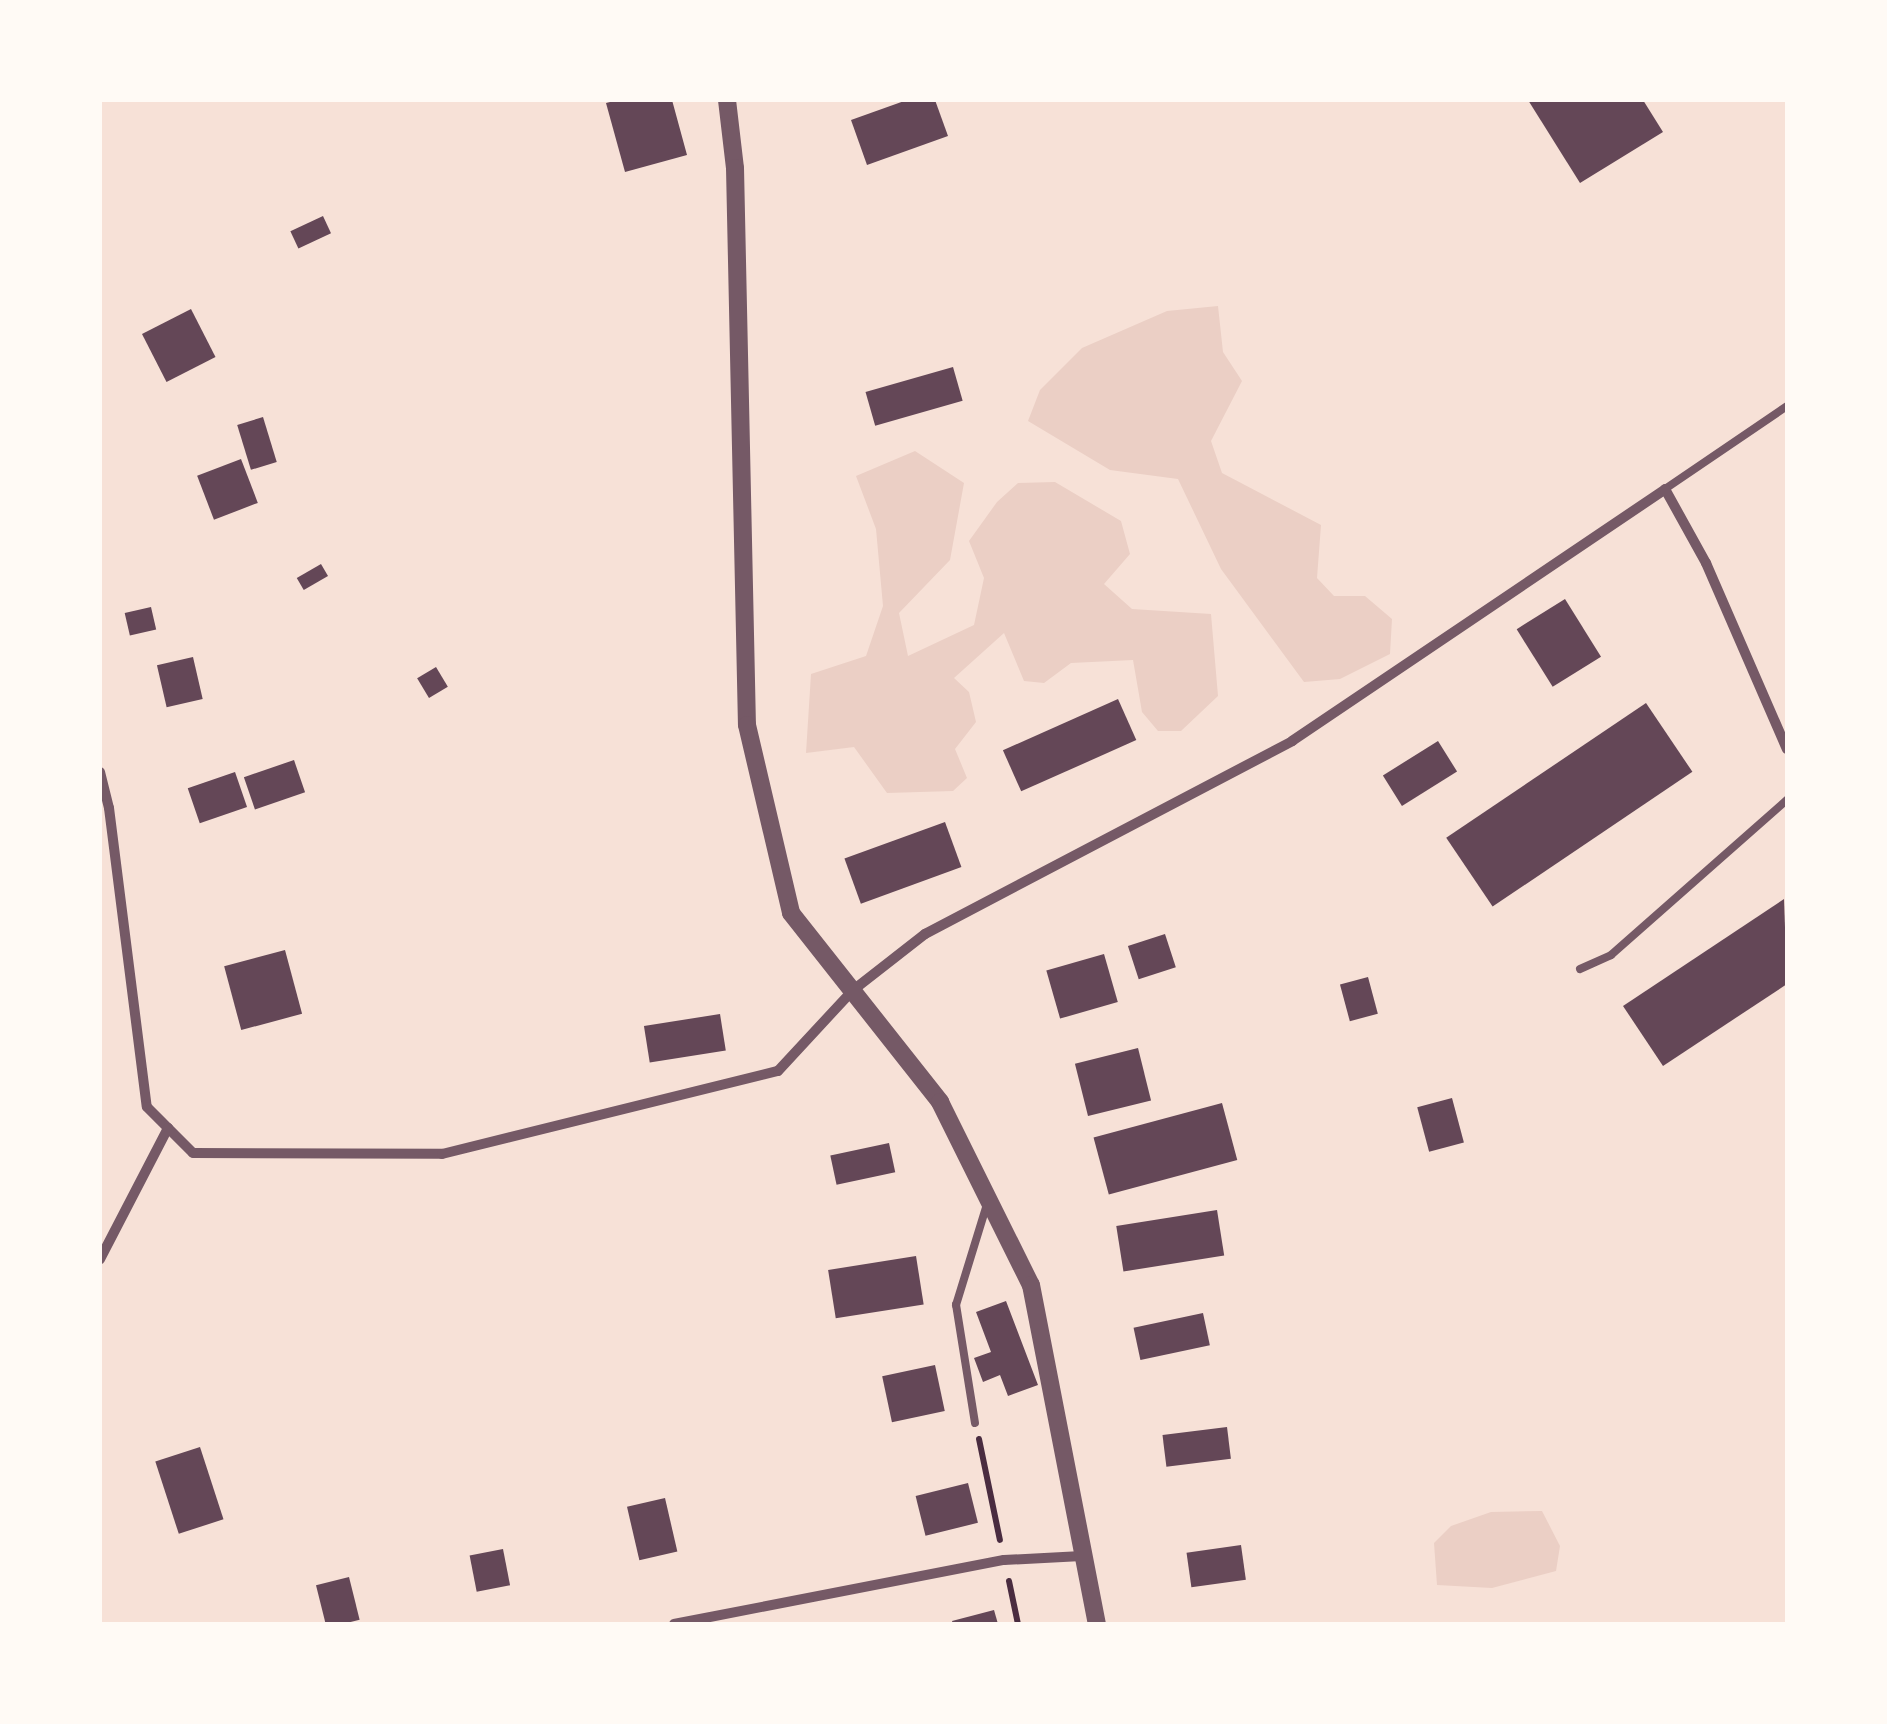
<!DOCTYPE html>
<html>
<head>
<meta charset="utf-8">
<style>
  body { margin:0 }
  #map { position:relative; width:1887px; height:1724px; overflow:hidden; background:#f7e1d7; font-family:Inter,sans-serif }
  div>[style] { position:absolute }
  .green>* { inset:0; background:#ebcfc5 }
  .building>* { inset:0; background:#644757; transform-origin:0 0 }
  .path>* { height:6px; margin:-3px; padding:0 3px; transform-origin:3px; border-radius:3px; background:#4a2c40 }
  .service>* { height:8px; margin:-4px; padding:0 4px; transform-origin:4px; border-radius:4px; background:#755966 }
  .minor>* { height:10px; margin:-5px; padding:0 5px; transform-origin:5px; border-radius:5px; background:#755966 }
  .tertiary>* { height:18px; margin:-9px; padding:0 9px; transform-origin:9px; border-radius:9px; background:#755966 }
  span { translate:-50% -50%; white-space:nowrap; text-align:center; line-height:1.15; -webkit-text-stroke:8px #fffaf5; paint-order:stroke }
  .frame { position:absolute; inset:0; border:102px solid #fffaf5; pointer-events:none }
</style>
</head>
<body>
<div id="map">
  <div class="green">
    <div style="clip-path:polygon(1218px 306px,1223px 352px,1242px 381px,1211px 441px,1222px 473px,1321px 525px,1317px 578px,1334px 596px,1365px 596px,1392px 619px,1390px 654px,1340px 679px,1304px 682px,1221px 569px,1178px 479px,1110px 470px,1028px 421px,1040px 390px,1082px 348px,1167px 311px)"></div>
    <div style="clip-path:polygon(915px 451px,964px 483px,950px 560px,899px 613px,908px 656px,974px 625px,984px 578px,969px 541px,997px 502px,1018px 483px,1055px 482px,1121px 521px,1130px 554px,1104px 584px,1132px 609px,1211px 614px,1218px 696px,1181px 731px,1158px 731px,1142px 712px,1133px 660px,1071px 663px,1044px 683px,1024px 681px,1004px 633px,954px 678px,969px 692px,976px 722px,955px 749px,967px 778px,953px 791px,887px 793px,854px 747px,806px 753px,811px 674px,866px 656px,883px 606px,876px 529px,856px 476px)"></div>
    <div style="clip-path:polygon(1542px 1511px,1560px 1546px,1556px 1571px,1492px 1588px,1437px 1585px,1434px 1543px,1451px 1526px,1491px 1512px)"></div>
  </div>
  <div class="building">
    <div style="clip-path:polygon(618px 100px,672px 100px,687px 155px,625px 172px,606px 103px)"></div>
    <div style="clip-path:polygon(907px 100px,935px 100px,948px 136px,867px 165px,851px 120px)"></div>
    <div style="clip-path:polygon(1528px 100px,1643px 100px,1663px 132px,1580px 183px)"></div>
    <div style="left:323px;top:216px;width:19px;height:36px;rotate:65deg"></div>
    <div style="left:191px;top:309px;width:54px;height:55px;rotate:63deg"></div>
    <div style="left:953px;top:367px;width:35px;height:91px;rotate:74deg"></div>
    <div style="left:263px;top:417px;width:47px;height:27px;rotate:73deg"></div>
    <div style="left:241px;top:459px;width:47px;height:47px;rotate:69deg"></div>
    <div style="left:321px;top:564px;width:14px;height:28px;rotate:60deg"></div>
    <div style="left:1565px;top:599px;width:68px;height:57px;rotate:58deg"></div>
    <div style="left:151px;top:607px;width:23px;height:27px;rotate:77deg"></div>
    <div style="left:193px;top:657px;width:43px;height:37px;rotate:77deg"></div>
    <div style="left:436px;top:667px;width:23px;height:22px;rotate:59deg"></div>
    <div style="left:1118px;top:699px;width:45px;height:126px;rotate:66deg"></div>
    <div style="left:1646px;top:703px;width:83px;height:241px;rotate:56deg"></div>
    <div style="left:1438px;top:741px;width:36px;height:65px;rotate:58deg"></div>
    <div style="left:294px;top:760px;width:34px;height:53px;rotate:71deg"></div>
    <div style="left:235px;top:772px;width:37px;height:50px;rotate:71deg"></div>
    <div style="left:945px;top:822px;width:48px;height:107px;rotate:70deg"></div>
    <div style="clip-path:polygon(1784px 899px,1787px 984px,1663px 1066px,1623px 1006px)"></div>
    <div style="left:1165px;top:934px;width:35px;height:39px;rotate:72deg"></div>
    <div style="left:285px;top:950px;width:66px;height:63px;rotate:75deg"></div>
    <div style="left:1104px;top:954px;width:50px;height:60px;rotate:74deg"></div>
    <div style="left:1368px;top:977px;width:38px;height:29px;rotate:75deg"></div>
    <div style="left:720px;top:1014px;width:37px;height:77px;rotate:81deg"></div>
    <div style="left:1138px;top:1048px;width:54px;height:65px;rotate:76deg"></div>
    <div style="left:1452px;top:1098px;width:46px;height:36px;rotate:75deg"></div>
    <div style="left:1222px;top:1103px;width:59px;height:133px;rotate:75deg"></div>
    <div style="left:889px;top:1143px;width:30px;height:60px;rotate:78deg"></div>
    <div style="left:1217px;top:1210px;width:46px;height:102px;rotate:81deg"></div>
    <div style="left:916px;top:1256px;width:49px;height:89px;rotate:81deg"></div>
    <div style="clip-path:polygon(1006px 1301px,1038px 1385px,1008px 1396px,1000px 1375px,983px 1382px,974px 1358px,991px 1352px,976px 1312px)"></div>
    <div style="left:1203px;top:1313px;width:33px;height:71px;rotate:78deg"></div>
    <div style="left:935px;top:1365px;width:47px;height:54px;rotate:78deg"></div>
    <div style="left:1227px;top:1427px;width:32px;height:65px;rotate:83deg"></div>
    <div style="left:200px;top:1447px;width:76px;height:47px;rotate:72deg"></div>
    <div style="left:968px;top:1483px;width:41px;height:54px;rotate:76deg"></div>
    <div style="left:665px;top:1498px;width:55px;height:39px;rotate:77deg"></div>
    <div style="left:1241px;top:1545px;width:35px;height:55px;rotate:82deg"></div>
    <div style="left:503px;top:1549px;width:37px;height:34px;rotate:79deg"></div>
    <div style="left:349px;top:1577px;width:44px;height:34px;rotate:76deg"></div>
    <div style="clip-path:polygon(994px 1610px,998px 1624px,953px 1624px,952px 1621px)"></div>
  </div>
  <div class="path">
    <div style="left:979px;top:1439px;width:103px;rotate:78.3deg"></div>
    <div style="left:1009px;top:1581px;width:44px;rotate:78.2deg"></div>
  </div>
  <div class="service">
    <div style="left:1665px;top:489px;width:148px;rotate:-34.2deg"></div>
    <div style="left:1580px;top:969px;width:34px;rotate:-24deg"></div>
    <div style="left:1611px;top:955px;width:235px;rotate:-41.4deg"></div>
    <div style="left:975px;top:1423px;width:120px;rotate:-99.1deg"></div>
    <div style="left:956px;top:1305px;width:106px;rotate:-72.9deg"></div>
  </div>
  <div class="minor">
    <div style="left:100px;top:772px;width:37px;rotate:76deg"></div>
    <div style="left:109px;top:808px;width:301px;rotate:82.8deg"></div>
    <div style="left:147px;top:1107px;width:30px;rotate:45deg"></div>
    <div style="left:168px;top:1128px;width:148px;rotate:117.4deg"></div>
    <div style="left:168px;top:1128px;width:35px;rotate:45deg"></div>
    <div style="left:193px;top:1153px;width:249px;rotate:0.2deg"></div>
    <div style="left:442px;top:1154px;width:346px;rotate:-13.9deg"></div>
    <div style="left:778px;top:1071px;width:109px;rotate:-47.2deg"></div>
    <div style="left:852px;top:991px;width:93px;rotate:-38deg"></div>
    <div style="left:925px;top:934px;width:415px;rotate:-27.7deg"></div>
    <div style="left:1292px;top:741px;width:450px;rotate:-34deg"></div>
    <div style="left:1665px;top:489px;width:85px;rotate:61deg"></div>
    <div style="left:1706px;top:563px;width:203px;rotate:66.5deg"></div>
    <div style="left:674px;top:1624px;width:336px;rotate:-11deg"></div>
    <div style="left:1004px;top:1560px;width:78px;rotate:-2.9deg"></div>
  </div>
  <div class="tertiary">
    <div style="left:727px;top:100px;width:68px;rotate:83.3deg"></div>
    <div style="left:735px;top:168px;width:557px;rotate:88.77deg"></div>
    <div style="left:747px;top:725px;width:193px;rotate:76.8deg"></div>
    <div style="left:791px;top:913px;width:241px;rotate:51.7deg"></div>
    <div style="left:940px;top:1102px;width:204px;rotate:63.6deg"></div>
    <div style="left:1031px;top:1285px;width:345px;rotate:79deg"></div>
  </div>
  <div class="frame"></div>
</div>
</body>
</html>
